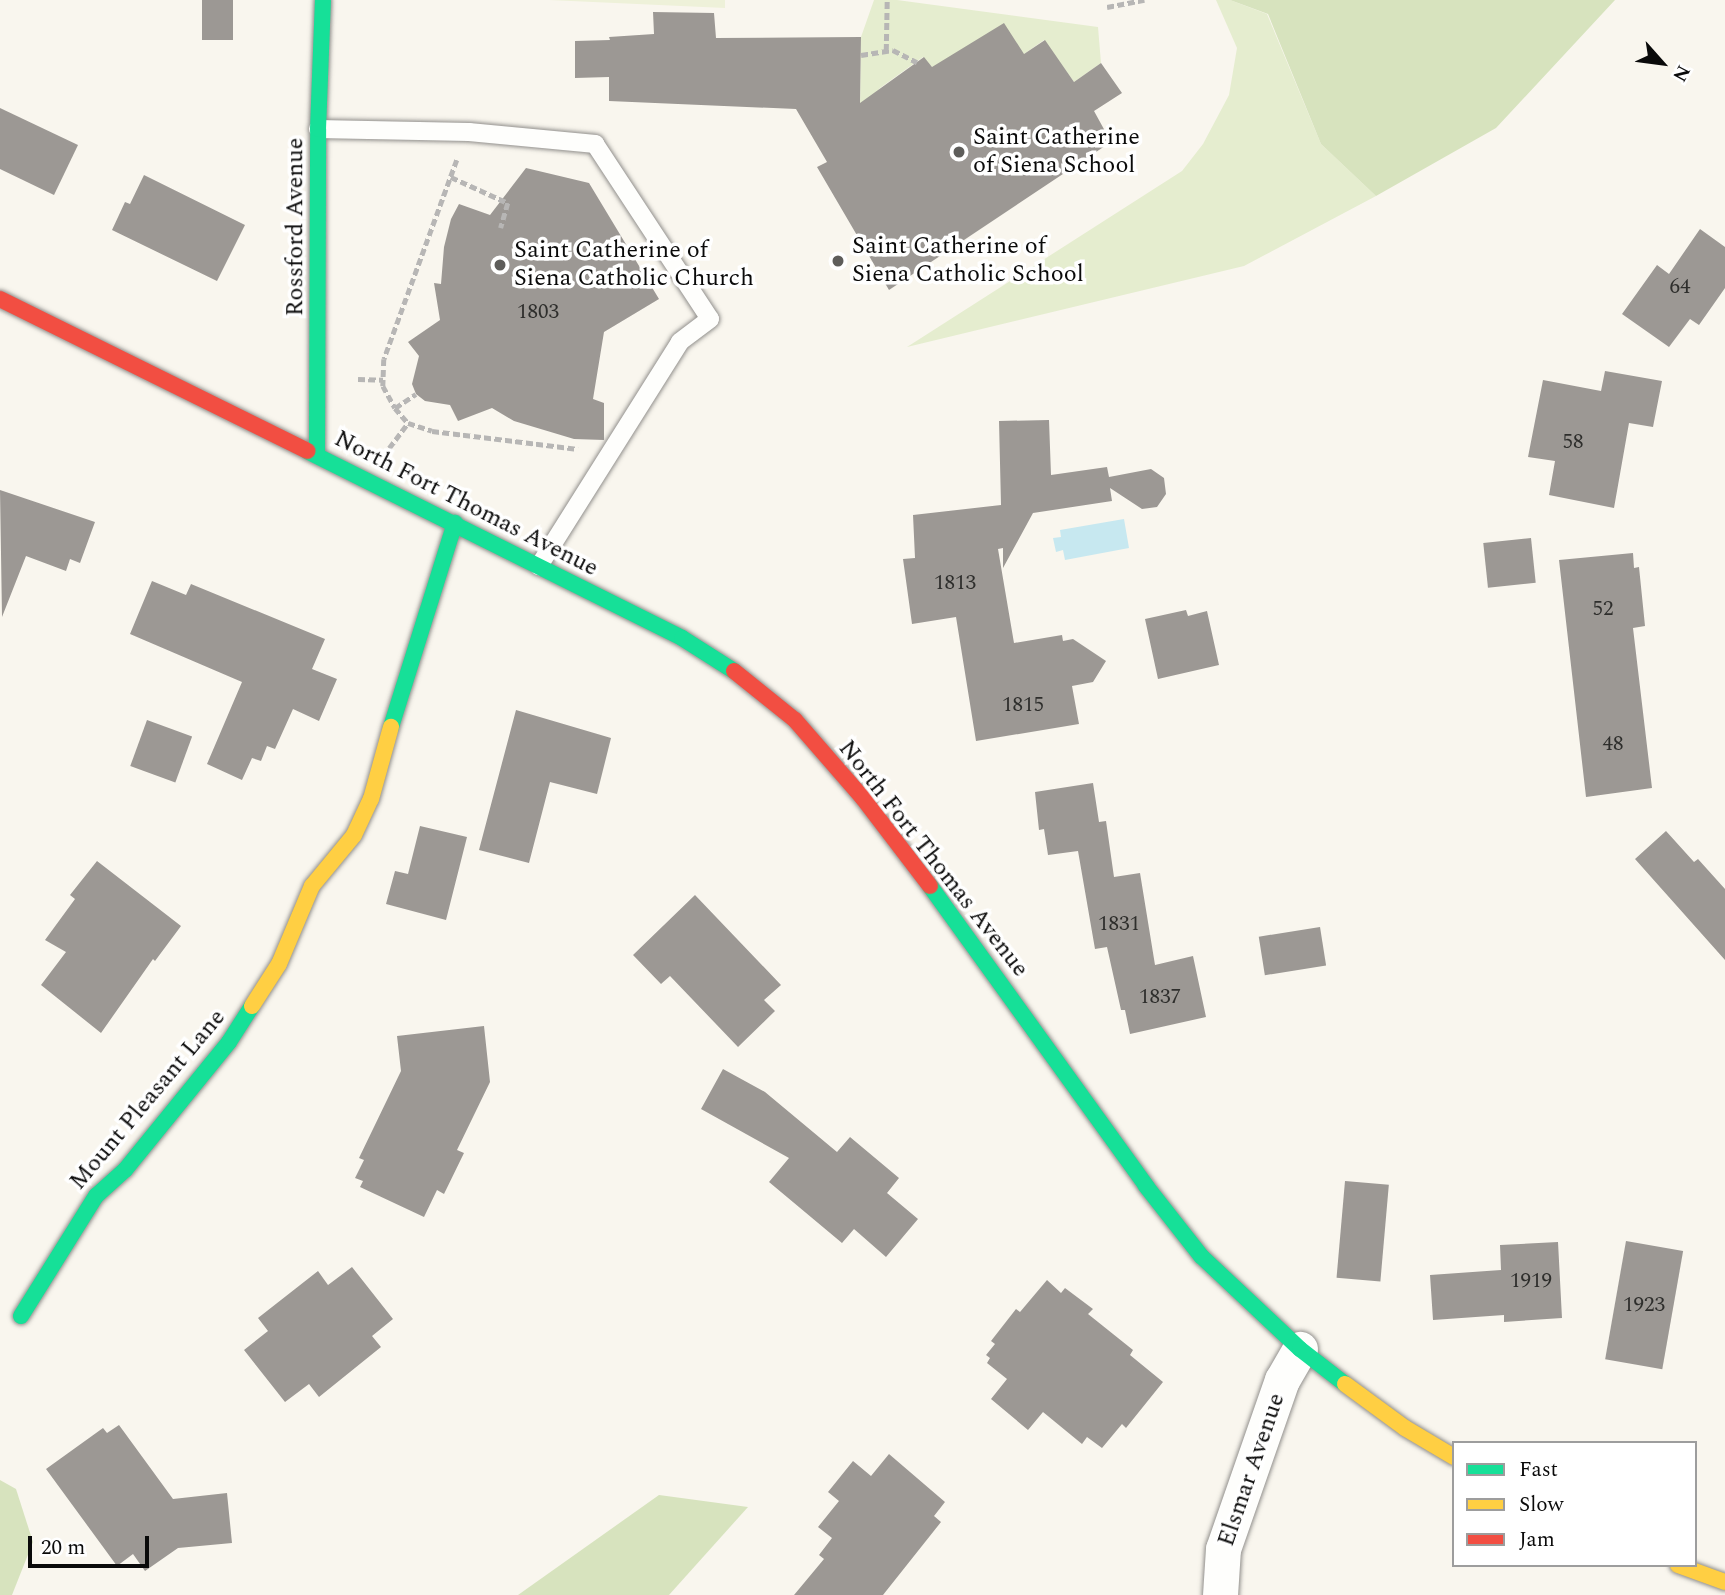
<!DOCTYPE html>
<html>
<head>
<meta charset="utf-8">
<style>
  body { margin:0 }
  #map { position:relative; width:1725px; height:1595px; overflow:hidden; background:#f9f6ee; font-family:Spectral,serif }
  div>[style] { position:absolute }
  .green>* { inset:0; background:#e5edcf }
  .forest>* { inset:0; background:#d7e3be }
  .pitch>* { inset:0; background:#eef1d9 }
  .water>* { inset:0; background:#c7e8f0 }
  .building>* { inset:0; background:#9c9894; transform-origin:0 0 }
  .path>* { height:4.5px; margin-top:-2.25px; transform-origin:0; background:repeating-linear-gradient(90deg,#b7b6b5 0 7px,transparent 0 10.5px) }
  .roads { filter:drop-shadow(0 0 2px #92908d) drop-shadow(0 0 2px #92908d) }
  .lane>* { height:18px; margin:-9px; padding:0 9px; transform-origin:9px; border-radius:9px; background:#fefefc }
  .street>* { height:35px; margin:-17.5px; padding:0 17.5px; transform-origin:17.5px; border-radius:17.5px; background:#fefefc }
  .fast>* { height:16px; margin:-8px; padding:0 8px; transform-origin:8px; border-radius:8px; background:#16e098 }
  .slow>* { height:16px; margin:-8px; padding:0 8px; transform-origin:8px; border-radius:8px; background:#ffcf43 }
  .jam>* { height:16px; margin:-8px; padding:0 8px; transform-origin:8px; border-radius:8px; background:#f24e42 }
  .dots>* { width:19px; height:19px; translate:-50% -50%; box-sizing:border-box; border:4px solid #fff; border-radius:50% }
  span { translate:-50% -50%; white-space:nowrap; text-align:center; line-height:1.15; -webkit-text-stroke:7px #fff; paint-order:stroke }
  .number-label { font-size:21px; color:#2e2e2c }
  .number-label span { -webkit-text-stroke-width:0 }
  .poi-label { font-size:24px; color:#0a0a0a }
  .left { translate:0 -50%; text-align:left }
  .street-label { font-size:24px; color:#0a0a0a }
  .legend { position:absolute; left:1452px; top:1441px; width:245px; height:126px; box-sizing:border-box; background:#fff; border:2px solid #9d9d9d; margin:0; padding:9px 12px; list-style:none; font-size:21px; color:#0a0a0a }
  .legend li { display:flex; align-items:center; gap:14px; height:35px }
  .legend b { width:35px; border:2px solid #9d9d9d }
  .north { position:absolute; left:1627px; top:28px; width:70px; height:70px; -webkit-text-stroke:5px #fff; paint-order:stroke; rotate:118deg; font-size:19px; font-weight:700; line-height:28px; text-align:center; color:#0a0a0a }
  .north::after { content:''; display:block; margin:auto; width:24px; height:32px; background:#0a0a0a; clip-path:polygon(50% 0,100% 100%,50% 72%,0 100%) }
  .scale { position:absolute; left:28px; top:1536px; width:121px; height:32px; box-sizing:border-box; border:4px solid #0a0a0a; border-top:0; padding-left:9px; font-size:21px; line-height:24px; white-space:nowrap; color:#0a0a0a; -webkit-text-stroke:5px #fff; paint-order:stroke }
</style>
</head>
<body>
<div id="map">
  <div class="green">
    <div style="clip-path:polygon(874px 0,897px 0,1098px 27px,1101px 63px,1074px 82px,1044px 40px,1024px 54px,932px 67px,923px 57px,880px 88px,860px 111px,861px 37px)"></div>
    <div style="clip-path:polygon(1216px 0,1230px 0,1267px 14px,1321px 144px,1376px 196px,1244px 266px,907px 347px,1182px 171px,1203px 144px,1229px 95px,1237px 48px)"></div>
  </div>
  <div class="forest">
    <div style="clip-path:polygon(1230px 0,1615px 0,1496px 128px,1376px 196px,1321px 144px,1268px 14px)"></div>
    <div style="clip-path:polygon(0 1480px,16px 1489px,33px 1542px,12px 1595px,0 1595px)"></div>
    <div style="clip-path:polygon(659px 1495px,748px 1507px,669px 1595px,518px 1595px)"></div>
  </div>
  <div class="pitch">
    <div style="clip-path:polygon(549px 0,725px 0,725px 8px)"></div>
  </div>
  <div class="water">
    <div style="clip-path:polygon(1124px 519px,1129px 548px,1065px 560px,1063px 550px,1056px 552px,1053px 538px,1061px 537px,1060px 530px)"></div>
  </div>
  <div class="building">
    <div style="left:202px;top:0;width:31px;height:40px"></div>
    <div style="clip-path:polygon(653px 12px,714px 13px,716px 38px,861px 37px,860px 103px,924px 57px,932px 67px,1004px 23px,1024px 54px,1045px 40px,1074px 82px,1101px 63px,1122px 93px,1094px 111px,1111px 142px,889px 290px,817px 167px,827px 162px,796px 109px,609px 101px,609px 77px,575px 78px,575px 41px,610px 40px,609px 37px,654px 34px)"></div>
    <div style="clip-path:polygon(0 108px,78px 145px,54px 195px,0 169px)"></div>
    <div style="clip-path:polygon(526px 168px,589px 183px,659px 299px,604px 332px,593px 399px,604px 403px,604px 440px,574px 439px,514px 421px,492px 408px,458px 421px,450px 405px,425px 401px,416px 394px,412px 384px,419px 356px,408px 342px,440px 320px,434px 283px,441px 284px,444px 247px,451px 219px,459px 204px,490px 215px)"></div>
    <div style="clip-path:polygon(144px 175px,245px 225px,217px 281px,112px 230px,125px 202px,130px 204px)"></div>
    <div style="clip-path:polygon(1700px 229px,1725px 247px,1725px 288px,1699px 325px,1690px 319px,1669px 347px,1622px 314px,1657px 265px,1669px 274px)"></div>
    <div style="clip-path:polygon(1605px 371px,1662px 381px,1653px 427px,1629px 423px,1614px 508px,1549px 495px,1555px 461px,1528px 457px,1543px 380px,1601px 391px)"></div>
    <div style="clip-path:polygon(1049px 420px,1051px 475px,1107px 467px,1109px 477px,1151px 469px,1164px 478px,1166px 494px,1157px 507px,1142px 509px,1110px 488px,1112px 501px,1033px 513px,1003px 568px,1003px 548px,998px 549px,1014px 643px,1062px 635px,1063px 641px,1073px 639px,1106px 661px,1093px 682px,1072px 686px,1079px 724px,976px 741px,956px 617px,912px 624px,903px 559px,915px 558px,913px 515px,1001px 505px,999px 421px)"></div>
    <div style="clip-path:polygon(0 490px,95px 522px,80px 563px,70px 559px,66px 571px,26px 556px,2px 617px)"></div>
    <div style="left:1531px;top:538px;width:45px;height:48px;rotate:84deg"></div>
    <div style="clip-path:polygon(1633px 553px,1634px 568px,1639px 567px,1645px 626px,1633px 628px,1652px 788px,1586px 797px,1559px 560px)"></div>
    <div style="clip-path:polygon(152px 581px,186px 595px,191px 584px,325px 639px,312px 669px,337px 679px,319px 721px,293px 709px,275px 749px,267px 746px,261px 761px,252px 758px,242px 780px,207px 764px,242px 682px,130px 634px)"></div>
    <div style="clip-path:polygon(1186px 610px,1188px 616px,1207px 611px,1219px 665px,1158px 679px,1145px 619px)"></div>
    <div style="clip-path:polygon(516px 710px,611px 738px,597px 794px,550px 782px,529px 863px,479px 850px)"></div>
    <div style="left:147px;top:720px;width:48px;height:49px;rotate:20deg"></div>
    <div style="clip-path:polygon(1093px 783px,1099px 822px,1106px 821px,1114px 877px,1140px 873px,1155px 965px,1193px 956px,1206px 1017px,1130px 1034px,1125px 1010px,1121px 1010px,1107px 947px,1095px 949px,1078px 851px,1048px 855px,1044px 829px,1039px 830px,1035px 792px)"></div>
    <div style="clip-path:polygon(420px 826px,467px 837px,446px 920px,386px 904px,395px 871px,408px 874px)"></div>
    <div style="clip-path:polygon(1666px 831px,1694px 862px,1698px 859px,1725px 889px,1725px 960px,1635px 859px)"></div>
    <div style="clip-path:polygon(97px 861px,181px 926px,155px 961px,153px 959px,101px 1033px,41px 985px,66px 952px,45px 940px,75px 899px,70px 895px)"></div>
    <div style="clip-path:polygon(695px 895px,781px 985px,764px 1000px,775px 1011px,738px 1047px,670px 976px,661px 984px,633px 955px)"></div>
    <div style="left:1320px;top:927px;width:39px;height:62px;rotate:81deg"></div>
    <div style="clip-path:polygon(484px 1026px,490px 1082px,457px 1150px,464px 1153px,444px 1194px,437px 1190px,424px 1217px,360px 1187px,363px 1181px,355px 1178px,364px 1160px,359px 1158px,401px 1071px,397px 1036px)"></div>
    <div style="clip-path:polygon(723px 1069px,765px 1092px,837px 1152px,850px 1137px,899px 1178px,887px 1193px,918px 1219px,886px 1257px,854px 1229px,842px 1243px,769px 1182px,789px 1158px,701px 1109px)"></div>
    <div style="left:1345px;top:1181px;width:44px;height:97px;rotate:5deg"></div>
    <div style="left:1626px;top:1241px;width:58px;height:120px;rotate:10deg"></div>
    <div style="clip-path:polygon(1558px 1242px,1562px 1318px,1504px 1322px,1504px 1315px,1433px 1320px,1430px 1275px,1501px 1270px,1500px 1245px)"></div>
    <div style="clip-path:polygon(352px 1267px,393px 1319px,372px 1336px,381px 1347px,319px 1397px,309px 1384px,285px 1402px,244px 1350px,268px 1331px,258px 1318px,318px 1271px,328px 1285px)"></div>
    <div style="clip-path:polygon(1047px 1280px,1061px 1293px,1065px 1288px,1093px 1309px,1088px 1314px,1133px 1350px,1130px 1355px,1163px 1382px,1126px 1428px,1122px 1424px,1102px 1448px,1087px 1437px,1082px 1444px,1043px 1412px,1028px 1430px,991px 1399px,1007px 1379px,987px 1363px,990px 1358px,986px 1355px,995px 1344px,991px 1341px,1016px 1309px,1020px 1312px)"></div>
    <div style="clip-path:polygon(119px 1425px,173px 1499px,227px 1493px,232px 1543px,178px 1548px,145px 1571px,133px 1554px,117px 1566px,46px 1469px,103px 1428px,107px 1433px)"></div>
    <div style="clip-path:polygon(889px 1454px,945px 1502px,934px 1516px,941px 1522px,883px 1595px,794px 1595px,824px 1559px,819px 1555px,832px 1538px,818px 1527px,839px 1501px,828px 1492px,853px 1461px,871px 1476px)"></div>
  </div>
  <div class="path">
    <div style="left:1107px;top:7px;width:38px;rotate:-11deg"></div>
    <div style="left:886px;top:51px;width:51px;rotate:-88.9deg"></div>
    <div style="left:861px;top:55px;width:32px;rotate:-9deg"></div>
    <div style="left:893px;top:50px;width:27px;rotate:27deg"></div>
    <div style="left:457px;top:160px;width:212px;rotate:110.1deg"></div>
    <div style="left:384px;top:359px;width:27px;rotate:92deg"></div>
    <div style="left:383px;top:386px;width:25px;rotate:61deg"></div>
    <div style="left:395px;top:408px;width:20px;rotate:49deg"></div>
    <div style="left:408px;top:423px;width:25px;rotate:18deg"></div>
    <div style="left:432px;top:431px;width:147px;rotate:7deg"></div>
    <div style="left:451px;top:177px;width:63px;rotate:24.5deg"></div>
    <div style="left:508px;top:203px;width:26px;rotate:106deg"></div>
    <div style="left:358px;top:379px;width:25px;rotate:2deg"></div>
    <div style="left:395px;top:408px;width:25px;rotate:-34deg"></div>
    <div style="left:389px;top:448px;width:31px;rotate:-53deg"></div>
  </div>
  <div class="roads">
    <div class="lane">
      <div style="left:318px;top:129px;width:151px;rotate:1.1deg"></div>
      <div style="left:469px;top:132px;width:127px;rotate:5.4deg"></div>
      <div style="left:595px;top:144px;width:209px;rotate:56.7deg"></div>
      <div style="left:710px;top:319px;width:38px;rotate:143deg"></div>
      <div style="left:680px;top:342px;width:265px;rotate:122.2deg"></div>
    </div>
    <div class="street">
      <div style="left:1220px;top:1595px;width:46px;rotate:-86.3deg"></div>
      <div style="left:1223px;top:1549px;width:179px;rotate:-70.8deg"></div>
      <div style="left:1282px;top:1380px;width:36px;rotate:-60deg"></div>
    </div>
    <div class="fast">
      <div style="left:307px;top:451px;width:419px;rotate:26.5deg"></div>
      <div style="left:682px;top:638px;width:62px;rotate:32.4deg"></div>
      <div style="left:317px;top:455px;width:326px;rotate:-89.8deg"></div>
      <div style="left:318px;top:129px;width:129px;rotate:-87.8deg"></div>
      <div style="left:391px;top:727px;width:214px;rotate:-72.6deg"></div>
      <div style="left:930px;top:886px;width:370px;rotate:54.2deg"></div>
      <div style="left:1146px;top:1186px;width:89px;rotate:51.8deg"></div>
      <div style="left:1201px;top:1256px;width:136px;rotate:43.2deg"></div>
      <div style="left:1300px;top:1349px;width:57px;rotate:37.9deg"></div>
      <div style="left:21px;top:1316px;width:142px;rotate:-58deg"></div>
      <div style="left:96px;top:1196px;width:39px;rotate:-42deg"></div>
      <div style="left:125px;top:1170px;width:165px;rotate:-50.9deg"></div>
      <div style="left:229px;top:1042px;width:43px;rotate:-57.4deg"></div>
    </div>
    <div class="slow">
      <div style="left:252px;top:1006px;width:50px;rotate:-57.3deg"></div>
      <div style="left:279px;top:964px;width:85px;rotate:-67.1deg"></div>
      <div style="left:312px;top:886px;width:66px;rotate:-50.5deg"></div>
      <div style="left:354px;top:835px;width:40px;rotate:-65deg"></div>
      <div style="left:371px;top:799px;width:75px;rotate:-74.5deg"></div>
      <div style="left:1345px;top:1384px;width:74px;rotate:36.3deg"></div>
      <div style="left:1405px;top:1428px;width:57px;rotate:30.6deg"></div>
      <div style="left:1678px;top:1565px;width:50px;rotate:19.9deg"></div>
    </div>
    <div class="jam">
      <div style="left:0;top:299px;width:343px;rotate:26.3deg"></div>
      <div style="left:734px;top:671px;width:78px;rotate:38.8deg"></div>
      <div style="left:795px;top:720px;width:102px;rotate:49deg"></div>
      <div style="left:862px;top:797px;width:112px;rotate:52.6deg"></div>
    </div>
  </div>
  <div class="dots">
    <div style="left:959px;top:152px;background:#5e5d5a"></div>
    <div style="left:838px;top:261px;background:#5e5d5a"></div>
    <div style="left:500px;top:265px;background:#5e5d5a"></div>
  </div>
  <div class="number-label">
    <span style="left:1680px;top:287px">64</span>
    <span style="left:538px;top:312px">1803</span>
    <span style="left:1573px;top:442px">58</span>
    <span style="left:955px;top:583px">1813</span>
    <span style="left:1603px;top:609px">52</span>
    <span style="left:1023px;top:705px">1815</span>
    <span style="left:1613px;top:744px">48</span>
    <span style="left:1119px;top:924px">1831</span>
    <span style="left:1160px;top:997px">1837</span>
    <span style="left:1531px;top:1281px">1919</span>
    <span style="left:1644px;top:1305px">1923</span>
  </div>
  <div class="poi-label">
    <span class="left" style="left:973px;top:152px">Saint Catherine<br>of Siena School</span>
    <span class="left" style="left:852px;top:261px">Saint Catherine of<br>Siena Catholic School</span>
    <span class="left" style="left:514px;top:265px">Saint Catherine of<br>Siena Catholic Church</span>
  </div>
  <div class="street-label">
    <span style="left:296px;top:227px;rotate:-90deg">Rossford Avenue</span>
    <span style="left:466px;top:504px;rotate:27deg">North Fort Thomas Avenue</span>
    <span style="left:933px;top:859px;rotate:52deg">North Fort Thomas Avenue</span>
    <span style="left:148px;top:1100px;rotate:-50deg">Mount Pleasant Lane</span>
    <span style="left:1252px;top:1470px;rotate:-71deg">Elsmar Avenue</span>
  </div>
  <ul class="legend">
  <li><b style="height:9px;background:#16e098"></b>Fast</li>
  <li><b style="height:9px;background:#ffcf43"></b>Slow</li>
  <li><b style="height:9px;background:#f24e42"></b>Jam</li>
  </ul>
  <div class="north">N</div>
  <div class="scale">20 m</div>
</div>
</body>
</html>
